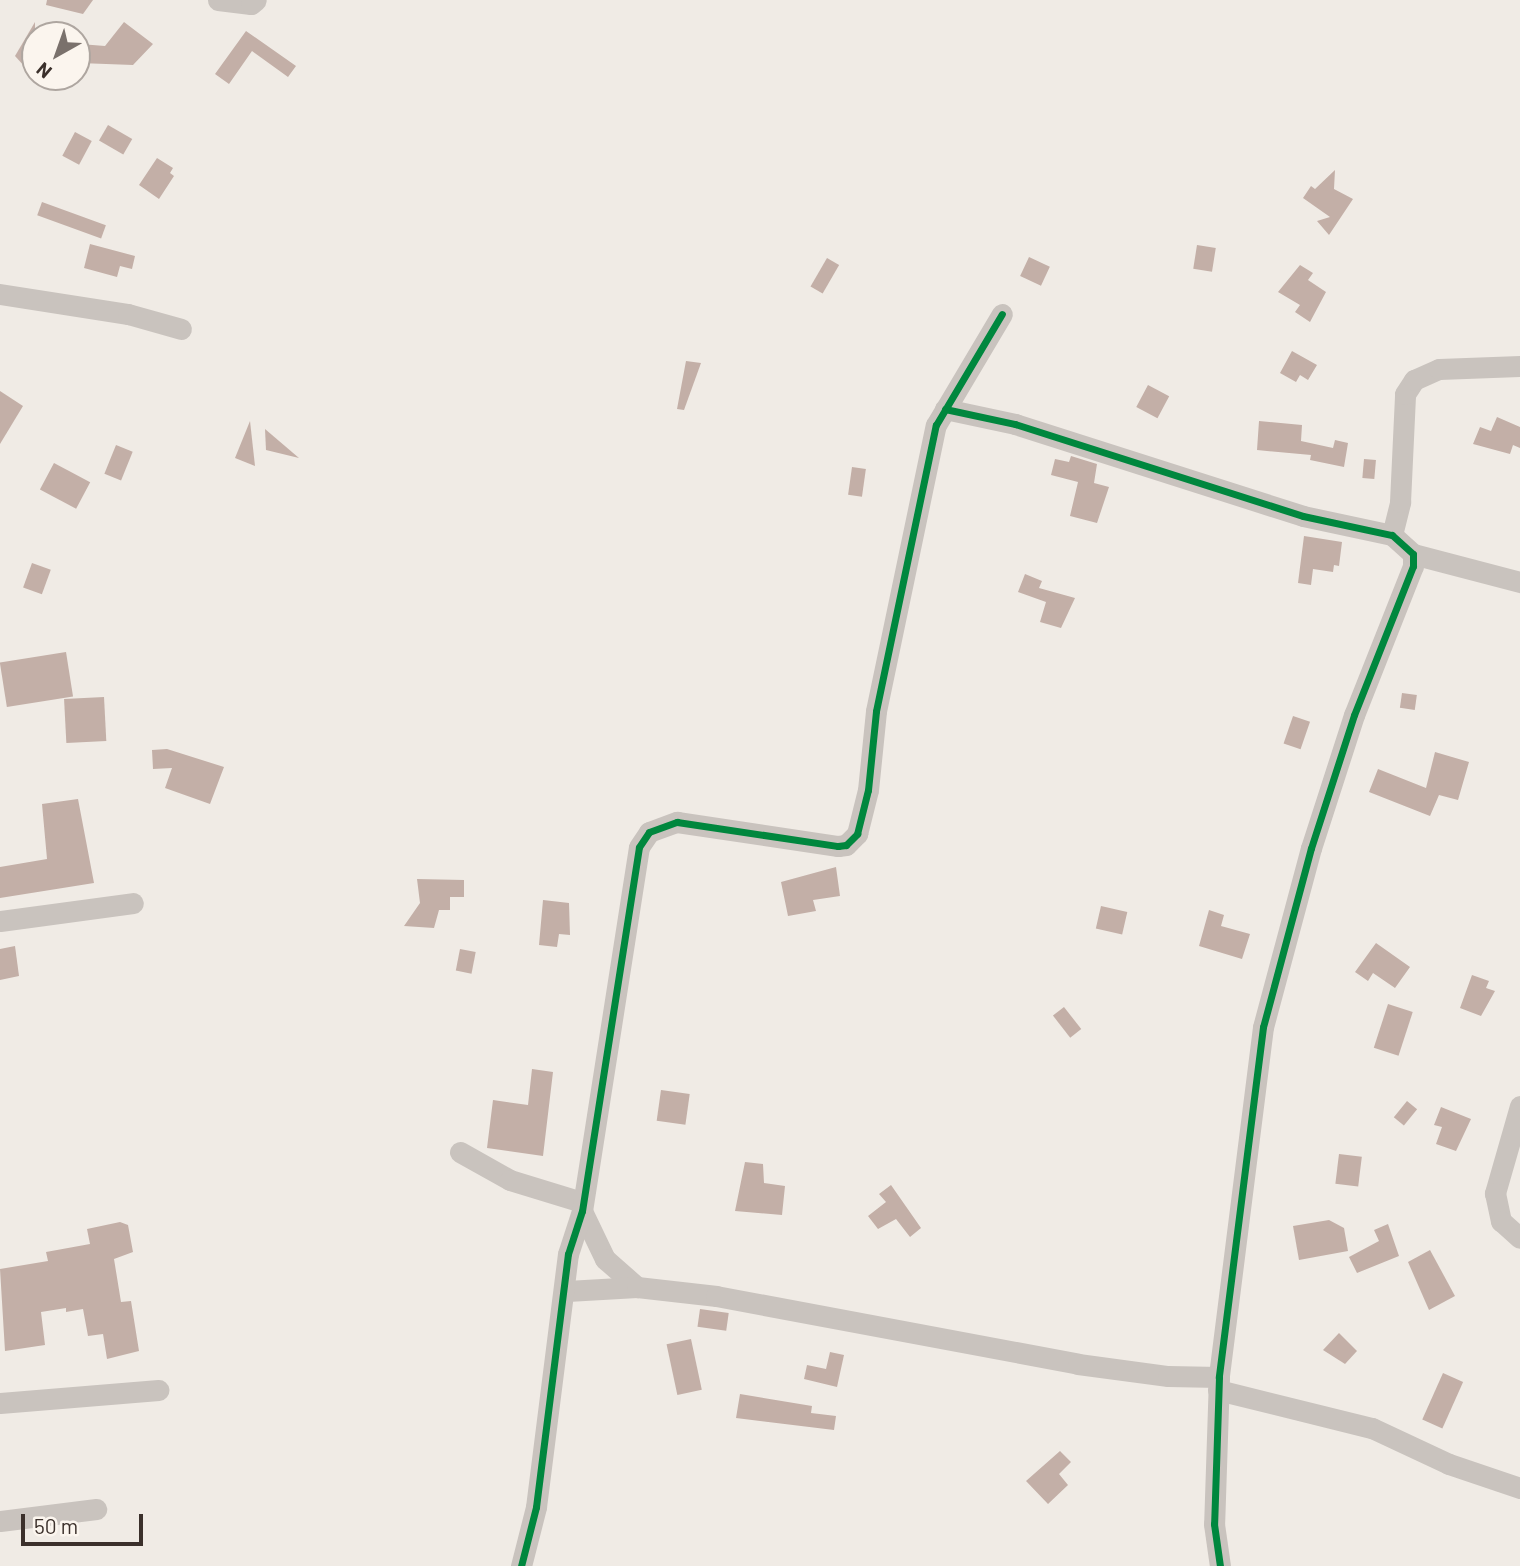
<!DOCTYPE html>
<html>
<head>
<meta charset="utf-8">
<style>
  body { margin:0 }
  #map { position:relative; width:1520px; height:1566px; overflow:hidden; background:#f0ebe5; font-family:Barlow,sans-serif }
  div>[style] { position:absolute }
  .building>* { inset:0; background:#c3afa7; transform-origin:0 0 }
  .minor>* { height:21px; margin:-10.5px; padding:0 10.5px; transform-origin:10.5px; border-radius:10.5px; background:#c9c3be }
  .cycleway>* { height:7px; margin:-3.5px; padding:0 3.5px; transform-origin:3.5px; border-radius:3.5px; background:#00873e }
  span { translate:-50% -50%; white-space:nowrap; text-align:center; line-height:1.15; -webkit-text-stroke:5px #fbf5ee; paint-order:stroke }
  .north { position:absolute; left:21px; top:21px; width:70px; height:70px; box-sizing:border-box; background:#fbf5ee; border:2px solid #aea6a0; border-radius:50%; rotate:220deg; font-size:19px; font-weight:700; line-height:28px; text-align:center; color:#3b302b }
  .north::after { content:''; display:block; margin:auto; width:24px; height:32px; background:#7a716c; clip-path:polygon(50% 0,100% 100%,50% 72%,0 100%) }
  .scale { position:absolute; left:21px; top:1514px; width:122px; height:32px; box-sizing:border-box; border:4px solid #3b302b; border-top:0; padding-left:9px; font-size:21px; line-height:24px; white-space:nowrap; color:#3b302b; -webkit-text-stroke:5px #fbf5ee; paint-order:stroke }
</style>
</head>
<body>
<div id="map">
  <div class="building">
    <div style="clip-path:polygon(47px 0,93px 0,83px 14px,46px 5px)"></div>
    <div style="clip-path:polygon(35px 22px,35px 78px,15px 56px)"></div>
    <div style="clip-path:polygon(124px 22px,153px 44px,133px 65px,79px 63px,80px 44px,105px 46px)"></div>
    <div style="clip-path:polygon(246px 31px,296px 66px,288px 77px,252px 51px,229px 84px,215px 74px)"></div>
    <div style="left:108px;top:125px;width:28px;height:18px;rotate:30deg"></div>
    <div style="left:75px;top:132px;width:19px;height:27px;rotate:28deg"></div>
    <div style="clip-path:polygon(157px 158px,173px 168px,170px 173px,174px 176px,159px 199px,139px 185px)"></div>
    <div style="clip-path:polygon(1335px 170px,1334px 189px,1353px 199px,1329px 235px,1317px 221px,1330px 217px,1303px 198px,1311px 186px,1315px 189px)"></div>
    <div style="left:42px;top:202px;width:68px;height:14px;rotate:20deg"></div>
    <div style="clip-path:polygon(90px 244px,135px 256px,132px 269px,120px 266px,117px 277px,84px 268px)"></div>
    <div style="left:1197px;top:245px;width:19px;height:24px;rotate:9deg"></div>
    <div style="left:1029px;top:257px;width:23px;height:21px;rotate:25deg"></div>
    <div style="left:827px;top:258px;width:14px;height:33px;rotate:30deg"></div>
    <div style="clip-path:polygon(1300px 265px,1313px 273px,1308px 280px,1326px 292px,1310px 322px,1295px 312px,1300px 305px,1278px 292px)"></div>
    <div style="clip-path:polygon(1292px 351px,1317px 365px,1308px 380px,1300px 375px,1296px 382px,1280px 373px)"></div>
    <div style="clip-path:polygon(686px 361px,701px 363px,684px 410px,677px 409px)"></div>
    <div style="left:1148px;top:385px;width:24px;height:25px;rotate:28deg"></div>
    <div style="clip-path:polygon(0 391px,23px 406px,0 444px)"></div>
    <div style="clip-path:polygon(1497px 417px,1520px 427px,1520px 448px,1513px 445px,1510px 454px,1473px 444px,1480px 427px,1491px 431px)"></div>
    <div style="clip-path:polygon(250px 421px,255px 466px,235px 458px)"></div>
    <div style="clip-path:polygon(1259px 421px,1302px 425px,1301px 441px,1333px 448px,1335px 440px,1348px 443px,1344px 467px,1310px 460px,1311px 455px,1257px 450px)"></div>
    <div style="clip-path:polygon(265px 429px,299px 458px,266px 450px)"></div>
    <div style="left:116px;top:445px;width:18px;height:31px;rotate:22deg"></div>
    <div style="clip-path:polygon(1071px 456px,1097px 464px,1094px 483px,1109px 487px,1097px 523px,1070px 516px,1078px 482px,1051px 475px,1055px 459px,1069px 462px)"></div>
    <div style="left:1364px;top:459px;width:12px;height:19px;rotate:5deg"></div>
    <div style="left:54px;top:463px;width:41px;height:30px;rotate:28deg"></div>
    <div style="left:852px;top:467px;width:14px;height:28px;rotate:8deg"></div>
    <div style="clip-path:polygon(1304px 536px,1342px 542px,1339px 566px,1334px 565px,1333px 572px,1313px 569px,1311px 585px,1298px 583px)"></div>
    <div style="left:32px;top:563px;width:20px;height:26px;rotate:20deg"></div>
    <div style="clip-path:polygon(1025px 574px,1042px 581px,1039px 588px,1075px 598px,1061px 628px,1040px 622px,1046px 602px,1018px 592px)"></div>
    <div style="left:66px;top:652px;width:45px;height:67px;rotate:81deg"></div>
    <div style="left:1402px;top:693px;width:15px;height:15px;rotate:8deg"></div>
    <div style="left:104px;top:697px;width:44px;height:40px;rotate:87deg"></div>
    <div style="left:1293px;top:716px;width:18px;height:29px;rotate:19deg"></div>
    <div style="clip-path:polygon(167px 749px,224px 767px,210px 804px,165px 788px,172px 768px,153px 769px,152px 750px)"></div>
    <div style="clip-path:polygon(1435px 752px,1469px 762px,1458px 800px,1439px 795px,1430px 816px,1369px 792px,1378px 769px,1426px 788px)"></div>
    <div style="clip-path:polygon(78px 799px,94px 883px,0 898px,0 867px,47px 859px,42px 804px)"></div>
    <div style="clip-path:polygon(836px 867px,840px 896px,813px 900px,816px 911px,788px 916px,781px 882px)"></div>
    <div style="clip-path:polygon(417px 879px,464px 880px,464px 897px,450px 897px,450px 910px,439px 910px,434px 928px,404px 926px,420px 903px)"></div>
    <div style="clip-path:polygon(543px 900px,569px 903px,570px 935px,559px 934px,557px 947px,539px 945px)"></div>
    <div style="left:1101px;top:906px;width:27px;height:23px;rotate:13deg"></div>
    <div style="clip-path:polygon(1209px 910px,1224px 915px,1221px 926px,1250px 934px,1242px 959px,1199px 946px)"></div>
    <div style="clip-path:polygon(1376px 943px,1410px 967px,1395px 988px,1373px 973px,1368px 981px,1355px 972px)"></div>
    <div style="clip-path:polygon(15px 946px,19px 976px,0 980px,0 949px)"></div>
    <div style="left:460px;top:949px;width:16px;height:22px;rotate:11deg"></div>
    <div style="clip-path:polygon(1472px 975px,1489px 981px,1486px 988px,1495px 991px,1481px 1016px,1460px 1008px)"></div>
    <div style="left:1388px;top:1004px;width:26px;height:46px;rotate:18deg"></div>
    <div style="left:1064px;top:1007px;width:28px;height:14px;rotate:52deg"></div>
    <div style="clip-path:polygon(532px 1069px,553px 1072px,543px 1156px,487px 1148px,493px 1100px,528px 1105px)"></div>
    <div style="left:661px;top:1090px;width:29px;height:31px;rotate:8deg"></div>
    <div style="left:1407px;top:1101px;width:13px;height:21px;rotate:39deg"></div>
    <div style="clip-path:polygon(1441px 1107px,1471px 1119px,1456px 1151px,1436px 1144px,1442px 1127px,1434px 1125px)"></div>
    <div style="left:1339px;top:1154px;width:23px;height:30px;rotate:7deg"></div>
    <div style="clip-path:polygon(745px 1162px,763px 1164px,764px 1183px,785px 1186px,782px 1215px,735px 1211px)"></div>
    <div style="clip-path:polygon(891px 1185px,921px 1228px,910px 1237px,896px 1219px,878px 1229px,868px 1216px,886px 1202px,879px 1194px)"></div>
    <div style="clip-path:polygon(1329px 1220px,1344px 1228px,1348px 1251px,1299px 1260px,1293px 1226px)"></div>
    <div style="clip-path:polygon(120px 1222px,128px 1225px,133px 1252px,114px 1259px,121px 1302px,131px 1301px,139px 1351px,107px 1359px,103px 1334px,88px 1336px,83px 1309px,66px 1312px,66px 1308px,41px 1312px,45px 1345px,5px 1351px,0 1269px,48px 1261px,46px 1252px,90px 1244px,87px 1229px)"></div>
    <div style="clip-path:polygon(1388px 1224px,1399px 1256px,1357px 1273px,1349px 1257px,1379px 1241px,1374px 1230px)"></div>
    <div style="clip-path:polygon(1430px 1250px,1455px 1296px,1429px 1310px,1408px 1262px)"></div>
    <div style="left:700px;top:1309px;width:29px;height:18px;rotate:8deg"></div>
    <div style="clip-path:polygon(1339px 1333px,1357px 1351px,1345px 1364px,1323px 1350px)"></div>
    <div style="left:691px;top:1339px;width:52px;height:25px;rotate:78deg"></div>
    <div style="clip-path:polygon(830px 1352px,844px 1355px,837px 1387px,804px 1379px,807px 1365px,826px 1369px)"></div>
    <div style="left:1443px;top:1373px;width:22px;height:51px;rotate:24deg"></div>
    <div style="clip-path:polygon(740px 1394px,812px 1406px,811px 1413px,836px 1416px,834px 1430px,736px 1418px)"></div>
    <div style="clip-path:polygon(1060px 1451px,1071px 1462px,1059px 1474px,1068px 1485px,1048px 1504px,1026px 1481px)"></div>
  </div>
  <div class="minor">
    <div style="left:218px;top:0;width:33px;rotate:7deg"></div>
    <div style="left:251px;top:4px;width:6px;rotate:-39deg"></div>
    <div style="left:0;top:294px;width:130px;rotate:8.9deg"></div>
    <div style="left:128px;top:314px;width:55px;rotate:15.8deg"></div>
    <div style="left:945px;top:409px;width:72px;rotate:12.1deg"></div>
    <div style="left:1015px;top:424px;width:302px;rotate:17.7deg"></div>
    <div style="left:1303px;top:516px;width:91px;rotate:12.1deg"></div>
    <div style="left:1392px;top:535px;width:28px;rotate:42deg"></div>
    <div style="left:1413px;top:554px;width:12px;rotate:90deg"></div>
    <div style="left:1413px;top:566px;width:160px;rotate:111.6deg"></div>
    <div style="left:1354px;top:715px;width:140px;rotate:107.9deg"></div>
    <div style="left:1311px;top:848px;width:185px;rotate:105deg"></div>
    <div style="left:1263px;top:1027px;width:353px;rotate:97.2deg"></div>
    <div style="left:1219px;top:1377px;width:147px;rotate:91.9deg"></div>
    <div style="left:1214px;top:1524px;width:42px;rotate:81.9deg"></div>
    <div style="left:1392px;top:535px;width:34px;rotate:-76deg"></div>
    <div style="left:1400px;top:502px;width:108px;rotate:-87.3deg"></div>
    <div style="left:1405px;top:394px;width:17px;rotate:-57deg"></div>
    <div style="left:1414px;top:380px;width:27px;rotate:-24deg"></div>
    <div style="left:1439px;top:369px;width:81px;rotate:-2.1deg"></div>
    <div style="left:1413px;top:554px;width:111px;rotate:14.7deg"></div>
    <div style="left:0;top:921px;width:134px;rotate:-7.7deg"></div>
    <div style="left:1520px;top:1106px;width:91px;rotate:106deg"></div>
    <div style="left:1495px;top:1193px;width:29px;rotate:78deg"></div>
    <div style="left:1501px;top:1221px;width:25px;rotate:42deg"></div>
    <div style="left:460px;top:1152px;width:57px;rotate:29.2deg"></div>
    <div style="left:510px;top:1180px;width:75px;rotate:17deg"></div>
    <div style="left:582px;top:1211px;width:53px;rotate:64.4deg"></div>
    <div style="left:605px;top:1259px;width:43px;rotate:41.2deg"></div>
    <div style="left:567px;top:1291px;width:70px;rotate:-3.3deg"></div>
    <div style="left:637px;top:1287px;width:80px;rotate:6.5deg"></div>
    <div style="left:716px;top:1296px;width:368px;rotate:10.6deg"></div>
    <div style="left:1078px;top:1364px;width:91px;rotate:7.6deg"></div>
    <div style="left:1168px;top:1376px;width:51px;rotate:1.1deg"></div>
    <div style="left:1218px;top:1390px;width:159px;rotate:13.9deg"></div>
    <div style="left:1372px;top:1428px;width:85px;rotate:25.1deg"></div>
    <div style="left:1449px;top:1464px;width:75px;rotate:18.7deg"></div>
    <div style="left:0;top:1403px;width:159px;rotate:-4.7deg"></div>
    <div style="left:0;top:1521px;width:97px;rotate:-7.1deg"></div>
    <div style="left:521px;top:1566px;width:61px;rotate:-75.7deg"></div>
    <div style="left:536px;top:1507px;width:255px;rotate:-82.8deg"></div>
    <div style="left:568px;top:1254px;width:45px;rotate:-72deg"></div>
    <div style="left:582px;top:1211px;width:368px;rotate:-81.1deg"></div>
    <div style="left:639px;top:847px;width:18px;rotate:-56deg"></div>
    <div style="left:649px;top:832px;width:30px;rotate:-20deg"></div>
    <div style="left:677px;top:822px;width:163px;rotate:8.5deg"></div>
    <div style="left:838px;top:846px;width:8px;rotate:-7deg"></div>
    <div style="left:846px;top:845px;width:16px;rotate:-45deg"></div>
    <div style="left:857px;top:834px;width:45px;rotate:-76deg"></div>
    <div style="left:868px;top:790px;width:79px;rotate:-84.2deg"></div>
    <div style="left:876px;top:711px;width:292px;rotate:-78.2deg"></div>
    <div style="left:936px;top:425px;width:129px;rotate:-59.3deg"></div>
  </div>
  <div class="cycleway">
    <div style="left:945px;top:409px;width:72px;rotate:12.1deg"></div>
    <div style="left:1015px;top:424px;width:302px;rotate:17.7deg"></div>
    <div style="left:1303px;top:516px;width:91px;rotate:12.1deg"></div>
    <div style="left:1392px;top:535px;width:28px;rotate:42deg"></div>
    <div style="left:1413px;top:554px;width:12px;rotate:90deg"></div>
    <div style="left:1413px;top:566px;width:160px;rotate:111.6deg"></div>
    <div style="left:1354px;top:715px;width:140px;rotate:107.9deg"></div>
    <div style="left:1311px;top:848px;width:185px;rotate:105deg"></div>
    <div style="left:1263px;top:1027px;width:353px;rotate:97.2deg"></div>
    <div style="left:1219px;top:1377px;width:147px;rotate:91.9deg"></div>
    <div style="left:1214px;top:1524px;width:42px;rotate:81.9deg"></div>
    <div style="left:521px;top:1566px;width:61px;rotate:-75.7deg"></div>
    <div style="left:536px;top:1507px;width:255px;rotate:-82.8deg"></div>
    <div style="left:568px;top:1254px;width:45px;rotate:-72deg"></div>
    <div style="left:582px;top:1211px;width:368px;rotate:-81.1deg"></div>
    <div style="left:639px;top:847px;width:18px;rotate:-56deg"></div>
    <div style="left:649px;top:832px;width:30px;rotate:-20deg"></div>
    <div style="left:677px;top:822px;width:163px;rotate:8.5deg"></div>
    <div style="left:838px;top:846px;width:8px;rotate:-7deg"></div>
    <div style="left:846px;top:845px;width:16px;rotate:-45deg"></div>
    <div style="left:857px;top:834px;width:45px;rotate:-76deg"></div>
    <div style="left:868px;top:790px;width:79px;rotate:-84.2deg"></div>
    <div style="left:876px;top:711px;width:292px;rotate:-78.2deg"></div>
    <div style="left:936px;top:425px;width:129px;rotate:-59.3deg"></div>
  </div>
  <div class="north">N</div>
  <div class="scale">50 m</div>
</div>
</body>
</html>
